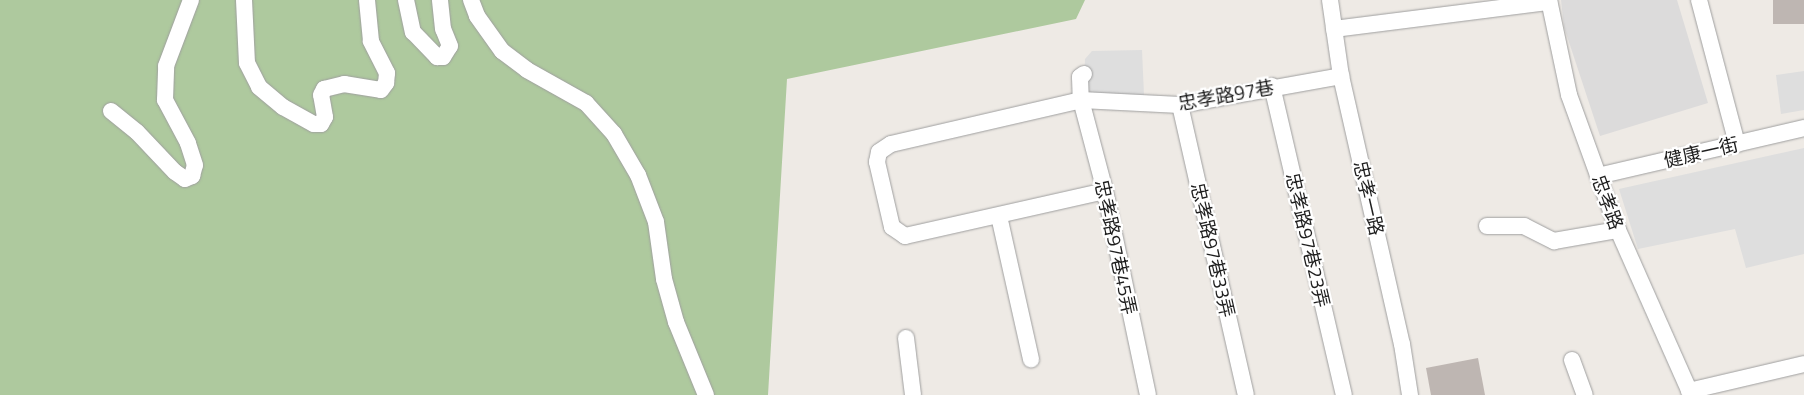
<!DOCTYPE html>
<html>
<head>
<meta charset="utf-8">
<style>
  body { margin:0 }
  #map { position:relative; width:1804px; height:395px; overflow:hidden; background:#eeeae5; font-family:"Titillium Web","Noto Sans TC",sans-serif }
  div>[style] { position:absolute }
  .residential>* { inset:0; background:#dcdbdb }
  .forest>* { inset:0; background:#aec99e }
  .parking>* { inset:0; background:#dedede }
  .building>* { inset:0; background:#beb6b2; transform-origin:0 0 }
  .roads { filter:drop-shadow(0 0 1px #9f9f9f) drop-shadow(0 0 1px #9f9f9f) }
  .minor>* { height:16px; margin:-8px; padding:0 8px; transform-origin:8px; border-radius:8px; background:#fff }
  span { translate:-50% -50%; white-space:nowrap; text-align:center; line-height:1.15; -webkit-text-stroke:4.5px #fff; paint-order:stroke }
  .street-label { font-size:19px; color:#1e1e1e }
</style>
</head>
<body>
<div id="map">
  <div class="residential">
    <div style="clip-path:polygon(1561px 0,1677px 0,1708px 103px,1600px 136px,1564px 27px)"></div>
  </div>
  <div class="forest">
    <div style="clip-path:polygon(0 0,1085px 0,1076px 19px,787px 79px,768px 395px,0 395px)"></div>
  </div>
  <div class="parking">
    <div style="clip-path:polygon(1142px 50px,1144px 95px,1102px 96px,1091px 93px,1084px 86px,1085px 59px,1092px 51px)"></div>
    <div style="clip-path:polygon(1804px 71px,1804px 110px,1781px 114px,1776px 75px)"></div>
    <div style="clip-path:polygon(1804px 148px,1804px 254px,1746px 268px,1735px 229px,1638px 249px,1619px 189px)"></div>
  </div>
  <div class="building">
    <div style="left:1773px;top:0;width:31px;height:24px"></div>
    <div style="clip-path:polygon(1478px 358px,1485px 395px,1431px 395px,1426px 368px)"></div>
  </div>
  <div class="roads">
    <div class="minor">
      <div style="left:244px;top:0;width:63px;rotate:87.3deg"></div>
      <div style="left:247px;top:63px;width:27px;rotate:63deg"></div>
      <div style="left:259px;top:87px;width:31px;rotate:40deg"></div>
      <div style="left:283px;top:107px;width:35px;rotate:29deg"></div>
      <div style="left:314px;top:124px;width:7px"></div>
      <div style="left:321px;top:124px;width:8px;rotate:-60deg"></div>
      <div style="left:325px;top:117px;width:22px;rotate:-100deg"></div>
      <div style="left:321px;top:95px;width:7px;rotate:-63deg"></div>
      <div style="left:324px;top:89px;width:21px;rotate:-14deg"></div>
      <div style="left:344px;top:84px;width:37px;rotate:9deg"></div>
      <div style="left:381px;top:90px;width:9px;rotate:-54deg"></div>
      <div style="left:386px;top:83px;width:10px;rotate:-84deg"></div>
      <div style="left:387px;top:73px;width:36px;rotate:-117deg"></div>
      <div style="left:371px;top:41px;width:41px;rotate:-95.6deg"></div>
      <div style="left:406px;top:0;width:33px;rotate:78deg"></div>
      <div style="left:413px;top:32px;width:35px;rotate:46deg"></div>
      <div style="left:437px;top:57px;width:6px"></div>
      <div style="left:443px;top:57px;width:13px;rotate:-58deg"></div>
      <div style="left:450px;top:46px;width:18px;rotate:-112deg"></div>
      <div style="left:443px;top:29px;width:29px;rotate:-96deg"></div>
      <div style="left:471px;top:0;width:17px;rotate:69deg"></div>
      <div style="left:477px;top:16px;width:43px;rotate:54.5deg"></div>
      <div style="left:502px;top:51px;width:31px;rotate:37deg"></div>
      <div style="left:527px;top:70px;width:68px;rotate:29.2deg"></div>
      <div style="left:586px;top:103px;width:42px;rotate:47.9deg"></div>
      <div style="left:614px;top:134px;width:48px;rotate:59.7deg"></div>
      <div style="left:638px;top:175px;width:50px;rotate:69deg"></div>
      <div style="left:656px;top:222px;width:58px;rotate:82deg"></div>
      <div style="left:664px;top:279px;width:45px;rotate:74.4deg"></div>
      <div style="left:676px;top:322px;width:79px;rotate:67.7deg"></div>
      <div style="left:1330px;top:0;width:77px;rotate:81.8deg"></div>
      <div style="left:1341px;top:76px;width:275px;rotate:77.2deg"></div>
      <div style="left:1402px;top:344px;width:52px;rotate:81.1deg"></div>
      <div style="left:1549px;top:0;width:97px;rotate:78.1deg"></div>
      <div style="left:1569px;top:95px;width:144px;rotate:70.1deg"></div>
      <div style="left:1618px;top:230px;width:180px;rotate:66.1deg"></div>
      <div style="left:1699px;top:0;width:149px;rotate:75.2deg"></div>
      <div style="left:1334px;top:29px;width:217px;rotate:-7.2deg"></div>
      <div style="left:1084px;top:74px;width:5px;rotate:143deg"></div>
      <div style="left:1080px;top:77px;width:23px;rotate:88deg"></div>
      <div style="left:1081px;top:100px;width:94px;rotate:75.2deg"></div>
      <div style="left:1105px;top:191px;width:208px;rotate:78.1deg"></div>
      <div style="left:1272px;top:86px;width:317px;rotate:76.9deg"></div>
      <div style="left:1180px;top:105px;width:297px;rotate:77.2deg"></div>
      <div style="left:111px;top:111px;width:33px;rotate:39deg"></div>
      <div style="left:137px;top:132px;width:55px;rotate:46.5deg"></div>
      <div style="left:175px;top:172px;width:12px;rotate:35deg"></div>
      <div style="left:185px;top:179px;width:8px;rotate:-23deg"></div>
      <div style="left:192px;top:176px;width:11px;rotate:-75deg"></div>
      <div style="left:195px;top:165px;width:23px;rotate:-108deg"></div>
      <div style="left:188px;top:143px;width:49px;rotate:-118.1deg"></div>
      <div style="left:165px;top:100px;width:34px;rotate:-88deg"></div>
      <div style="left:166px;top:66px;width:71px;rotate:-69.3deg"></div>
      <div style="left:1598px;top:176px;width:212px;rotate:-13.1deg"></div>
      <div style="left:1105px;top:191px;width:205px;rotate:167.3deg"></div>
      <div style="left:905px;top:236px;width:16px;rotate:-145deg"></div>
      <div style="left:892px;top:227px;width:67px;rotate:-103deg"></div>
      <div style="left:877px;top:162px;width:10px;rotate:-79deg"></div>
      <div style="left:879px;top:152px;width:14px;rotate:-34deg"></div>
      <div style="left:891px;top:144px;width:195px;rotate:-13deg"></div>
      <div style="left:1081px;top:100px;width:99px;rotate:2.9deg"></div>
      <div style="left:1180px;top:105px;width:164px;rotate:-10.2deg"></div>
      <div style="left:999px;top:216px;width:147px;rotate:77.4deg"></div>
      <div style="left:1487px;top:226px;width:37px"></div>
      <div style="left:1524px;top:226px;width:34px;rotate:27deg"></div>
      <div style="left:1554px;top:241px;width:65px;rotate:-9.8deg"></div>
      <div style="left:906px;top:338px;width:57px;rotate:83deg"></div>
      <div style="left:1572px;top:360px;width:37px;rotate:70deg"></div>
      <div style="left:1689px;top:391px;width:118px;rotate:-13.2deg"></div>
    </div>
  </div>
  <div class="street-label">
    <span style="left:1226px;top:95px;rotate:-10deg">忠孝路97巷</span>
    <span style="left:1701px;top:152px;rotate:-13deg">健康一街</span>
    <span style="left:1369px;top:198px;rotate:77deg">忠孝一路</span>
    <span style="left:1608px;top:202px;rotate:70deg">忠孝路</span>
    <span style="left:1308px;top:240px;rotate:77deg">忠孝路97巷23弄</span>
    <span style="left:1116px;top:247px;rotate:78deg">忠孝路97巷45弄</span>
    <span style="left:1213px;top:250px;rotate:77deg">忠孝路97巷33弄</span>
  </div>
</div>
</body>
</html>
